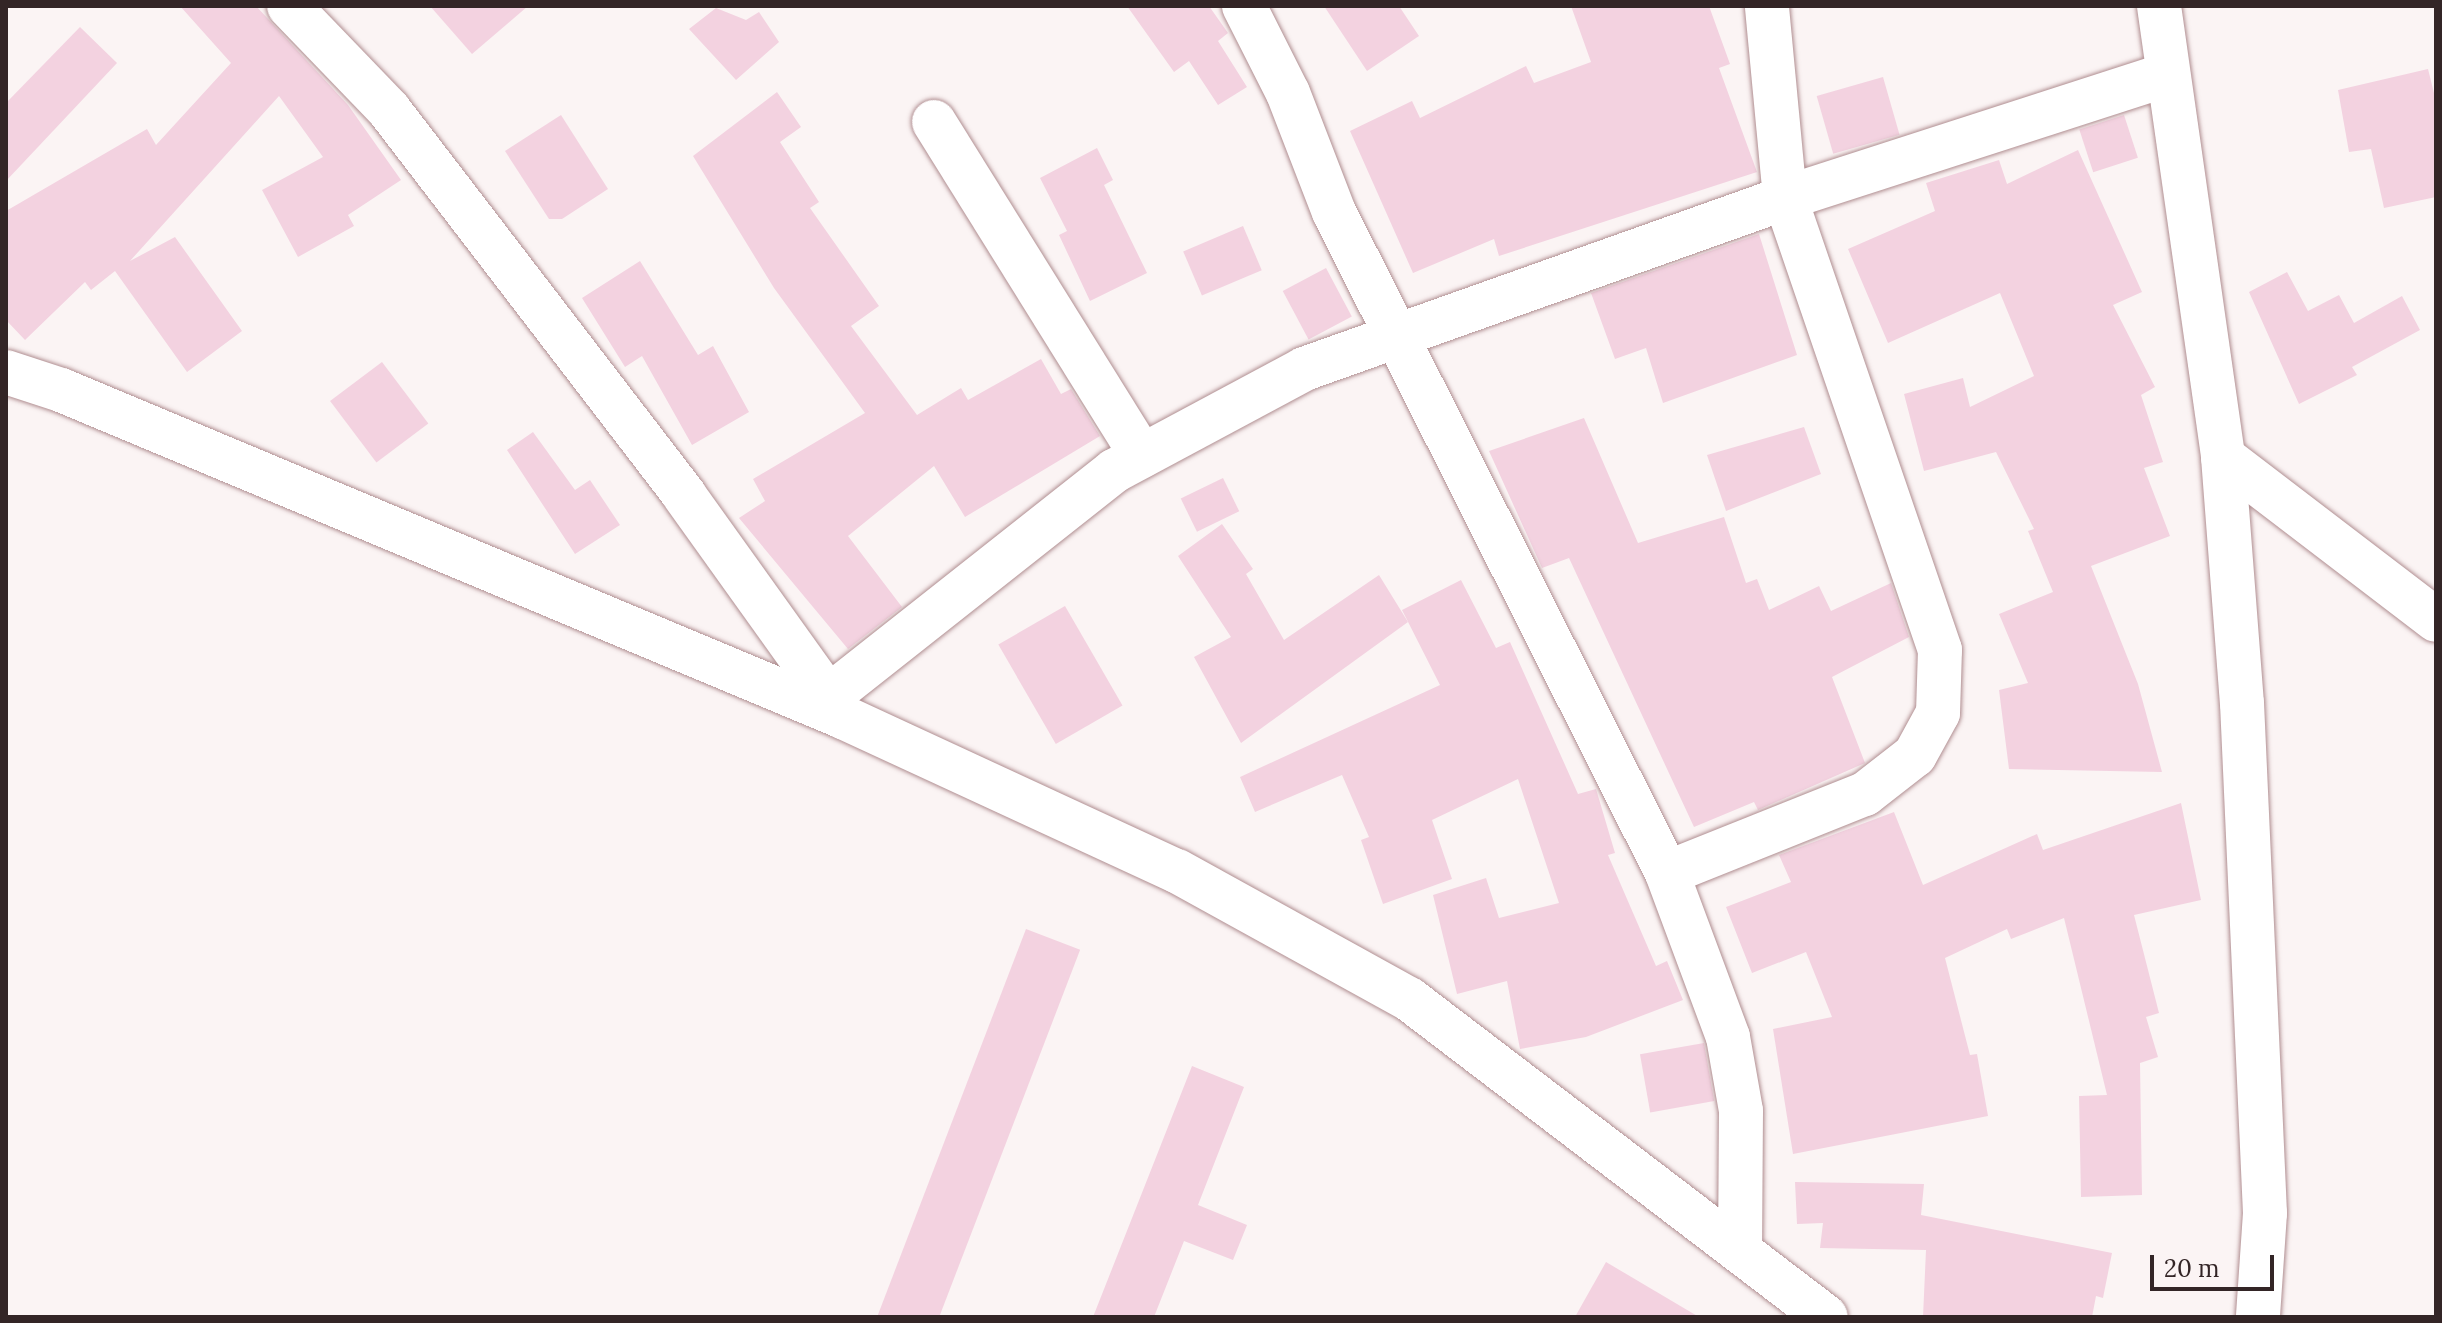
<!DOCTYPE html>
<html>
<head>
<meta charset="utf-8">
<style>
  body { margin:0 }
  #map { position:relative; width:2442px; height:1323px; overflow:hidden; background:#fbf4f4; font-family:Lora,serif }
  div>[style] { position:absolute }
  .building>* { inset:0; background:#f3d2e0; transform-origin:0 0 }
  .roads { filter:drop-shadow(0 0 2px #b08e91) drop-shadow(0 0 2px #b08e91) }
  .minor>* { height:44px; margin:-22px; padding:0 22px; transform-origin:22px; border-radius:22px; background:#fff }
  span { translate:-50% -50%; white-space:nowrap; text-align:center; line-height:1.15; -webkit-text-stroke:6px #fbf4f4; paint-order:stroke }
  .frame { position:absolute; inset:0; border:8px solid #332526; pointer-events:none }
  .scale { position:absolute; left:2150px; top:1255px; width:124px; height:36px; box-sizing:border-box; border:4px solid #332526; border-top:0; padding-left:10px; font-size:24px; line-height:28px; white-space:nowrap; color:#332526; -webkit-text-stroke:6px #fbf4f4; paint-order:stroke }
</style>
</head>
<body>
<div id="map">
  <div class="building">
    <div style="clip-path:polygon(180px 6px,256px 6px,348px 105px,401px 180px,348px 215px,354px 226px,298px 257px,262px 190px,323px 157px,279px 96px,130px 261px,175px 237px,242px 331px,187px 372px,115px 271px,91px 290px,85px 282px,25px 340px,6px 320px,6px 211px,147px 129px,156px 145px,231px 63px)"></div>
    <div style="clip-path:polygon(430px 6px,528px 6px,472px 54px)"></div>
    <div style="clip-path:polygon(1127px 6px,1209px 6px,1228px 33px,1218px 41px,1247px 87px,1218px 105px,1189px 61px,1174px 72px)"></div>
    <div style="clip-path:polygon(1324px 6px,1399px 6px,1419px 36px,1367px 71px)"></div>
    <div style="clip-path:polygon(1571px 6px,1709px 6px,1730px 64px,1719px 68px,1757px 172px,1499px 256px,1494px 239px,1413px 273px,1350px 131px,1412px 101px,1420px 118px,1526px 66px,1534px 83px,1591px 62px)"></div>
    <div style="clip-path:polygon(716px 8px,746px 20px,759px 12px,779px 42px,736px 80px,689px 29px)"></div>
    <div style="clip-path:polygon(80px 27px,117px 63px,6px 181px,6px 103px)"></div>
    <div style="clip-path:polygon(2428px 69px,2436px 101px,2436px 197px,2384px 208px,2371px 149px,2349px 152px,2338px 90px)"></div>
    <div style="left:1883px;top:77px;width:60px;height:69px;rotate:74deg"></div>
    <div style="clip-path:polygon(777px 92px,801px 127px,780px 142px,819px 202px,810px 208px,879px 306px,851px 326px,917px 415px,961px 388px,968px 400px,1041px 359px,1061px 394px,1071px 389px,1100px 436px,965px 517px,934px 466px,848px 536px,902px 607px,848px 649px,739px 518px,765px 501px,753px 479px,865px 413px,774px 288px,693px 156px)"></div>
    <div style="clip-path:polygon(561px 115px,608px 189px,562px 219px,549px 219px,505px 151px)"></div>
    <div style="left:2124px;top:115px;width:45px;height:47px;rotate:72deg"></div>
    <div style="clip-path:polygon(1097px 148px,1113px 180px,1104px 185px,1147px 273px,1090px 301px,1059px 235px,1067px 231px,1040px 178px)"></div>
    <div style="clip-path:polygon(2078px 150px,2142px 292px,2113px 305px,2155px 387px,2141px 395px,2163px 462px,2144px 468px,2170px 536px,2091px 566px,2138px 684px,2162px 772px,2009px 769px,1999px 690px,2028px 683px,1999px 614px,2053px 592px,2028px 531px,2034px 529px,1996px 452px,1924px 471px,1904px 394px,1963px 378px,1970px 407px,2034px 376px,2000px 293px,1888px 343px,1848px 249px,1935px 211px,1926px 183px,1999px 160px,2007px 184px)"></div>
    <div style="left:1243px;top:226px;width:48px;height:65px;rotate:67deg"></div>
    <div style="clip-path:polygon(1759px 234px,1797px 355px,1663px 403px,1646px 348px,1615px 359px,1591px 293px)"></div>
    <div style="clip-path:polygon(640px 261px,698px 355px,713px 346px,749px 412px,692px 445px,642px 356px,625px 367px,582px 298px)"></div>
    <div style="left:1326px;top:268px;width:55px;height:49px;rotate:62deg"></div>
    <div style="clip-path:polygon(2287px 272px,2308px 311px,2339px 295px,2354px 323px,2402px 296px,2420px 330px,2352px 367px,2357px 375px,2299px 404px,2249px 292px)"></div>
    <div style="left:382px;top:362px;width:77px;height:65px;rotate:53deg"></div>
    <div style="clip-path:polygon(1584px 418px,1638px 543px,1724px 517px,1746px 583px,1757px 579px,1769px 610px,1819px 586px,1831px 611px,1891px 583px,1909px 637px,1832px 677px,1865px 763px,1758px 810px,1754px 802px,1694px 827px,1569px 558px,1542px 568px,1489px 451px)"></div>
    <div style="clip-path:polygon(1804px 427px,1821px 474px,1726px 511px,1707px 455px)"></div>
    <div style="clip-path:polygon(533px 432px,575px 490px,590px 480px,620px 525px,575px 554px,507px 450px)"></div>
    <div style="left:1223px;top:478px;width:37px;height:47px;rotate:64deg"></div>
    <div style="clip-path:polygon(1222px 524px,1253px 569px,1246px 574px,1284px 640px,1379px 575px,1408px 622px,1241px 743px,1194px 657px,1231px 637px,1178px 556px)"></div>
    <div style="clip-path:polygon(1461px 580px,1496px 648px,1510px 642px,1578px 794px,1596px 789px,1615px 853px,1608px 855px,1656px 966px,1667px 961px,1683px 1000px,1586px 1037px,1520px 1049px,1507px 981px,1457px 994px,1433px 895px,1486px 878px,1499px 918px,1559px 903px,1518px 779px,1432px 820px,1452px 879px,1383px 904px,1361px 840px,1369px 837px,1342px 775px,1255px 812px,1240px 777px,1440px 685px,1402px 610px)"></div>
    <div style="left:1065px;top:606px;width:115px;height:77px;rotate:60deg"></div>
    <div style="clip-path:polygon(2181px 803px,2201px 900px,2134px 915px,2159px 1013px,2146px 1017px,2158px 1057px,2140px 1063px,2142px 1195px,2081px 1197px,2079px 1096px,2107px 1095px,2064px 918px,2011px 939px,2007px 929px,1945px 958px,1970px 1055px,1977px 1054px,1988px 1116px,1793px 1154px,1773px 1029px,1832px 1017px,1806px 952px,1752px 973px,1726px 907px,1791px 882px,1779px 855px,1894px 812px,1923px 885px,2037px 834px,2043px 850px)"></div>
    <div style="left:1026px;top:929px;width:58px;height:419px;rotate:21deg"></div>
    <div style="left:1704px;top:1043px;width:59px;height:65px;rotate:80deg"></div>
    <div style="clip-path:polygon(1192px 1066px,1244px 1087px,1198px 1205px,1247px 1225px,1233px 1260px,1184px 1241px,1154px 1317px,1093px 1317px)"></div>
    <div style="clip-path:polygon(1795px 1182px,1924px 1184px,1921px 1215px,2112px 1253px,2103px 1298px,2096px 1296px,2092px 1317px,1923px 1317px,1926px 1250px,1820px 1248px,1823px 1223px,1797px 1224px)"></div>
    <div style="clip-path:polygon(1606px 1262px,1699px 1317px,1575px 1317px)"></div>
  </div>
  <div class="roads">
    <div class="minor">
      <div style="left:289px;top:6px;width:144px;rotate:46.1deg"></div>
      <div style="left:389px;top:110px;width:485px;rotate:52.5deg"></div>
      <div style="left:684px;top:495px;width:273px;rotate:54.4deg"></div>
      <div style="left:1244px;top:6px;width:97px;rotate:63.2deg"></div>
      <div style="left:1288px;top:93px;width:128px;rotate:68.9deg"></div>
      <div style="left:1334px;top:212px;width:740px;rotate:63.26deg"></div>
      <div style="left:1667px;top:873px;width:175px;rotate:69.6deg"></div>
      <div style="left:1728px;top:1037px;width:75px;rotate:80deg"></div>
      <div style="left:1741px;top:1111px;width:138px;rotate:90.4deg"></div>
      <div style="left:2159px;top:6px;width:456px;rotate:81.9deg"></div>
      <div style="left:2223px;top:457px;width:247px;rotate:85.6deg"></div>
      <div style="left:2242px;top:703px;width:511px;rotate:87.42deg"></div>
      <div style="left:2265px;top:1213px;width:104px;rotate:93.9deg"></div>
      <div style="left:934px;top:122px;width:393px;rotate:58.1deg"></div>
      <div style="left:6px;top:372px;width:58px;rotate:18.1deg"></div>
      <div style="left:61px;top:390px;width:848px;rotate:22.69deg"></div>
      <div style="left:843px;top:717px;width:368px;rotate:24.8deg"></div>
      <div style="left:1177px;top:871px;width:265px;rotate:28.9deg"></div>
      <div style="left:1409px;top:999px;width:524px;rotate:37.33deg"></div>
      <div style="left:2223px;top:457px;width:268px;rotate:37.4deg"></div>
      <div style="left:828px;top:697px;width:365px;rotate:-38.3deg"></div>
      <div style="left:1114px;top:471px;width:216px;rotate:-28.2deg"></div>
      <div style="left:1304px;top:369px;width:510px;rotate:-19.57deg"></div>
      <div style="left:1785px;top:198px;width:400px;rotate:-17.9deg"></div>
      <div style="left:1667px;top:873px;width:213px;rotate:-21.8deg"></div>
      <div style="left:1865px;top:794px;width:63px;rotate:-38deg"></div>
      <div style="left:1915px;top:755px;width:48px;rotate:-61.3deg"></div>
      <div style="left:1938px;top:713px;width:63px;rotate:-88.2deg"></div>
      <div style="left:1940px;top:650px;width:478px;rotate:-108.9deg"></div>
      <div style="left:1785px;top:198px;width:193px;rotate:-95.4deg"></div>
    </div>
  </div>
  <div class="frame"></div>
  <div class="scale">20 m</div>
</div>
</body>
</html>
